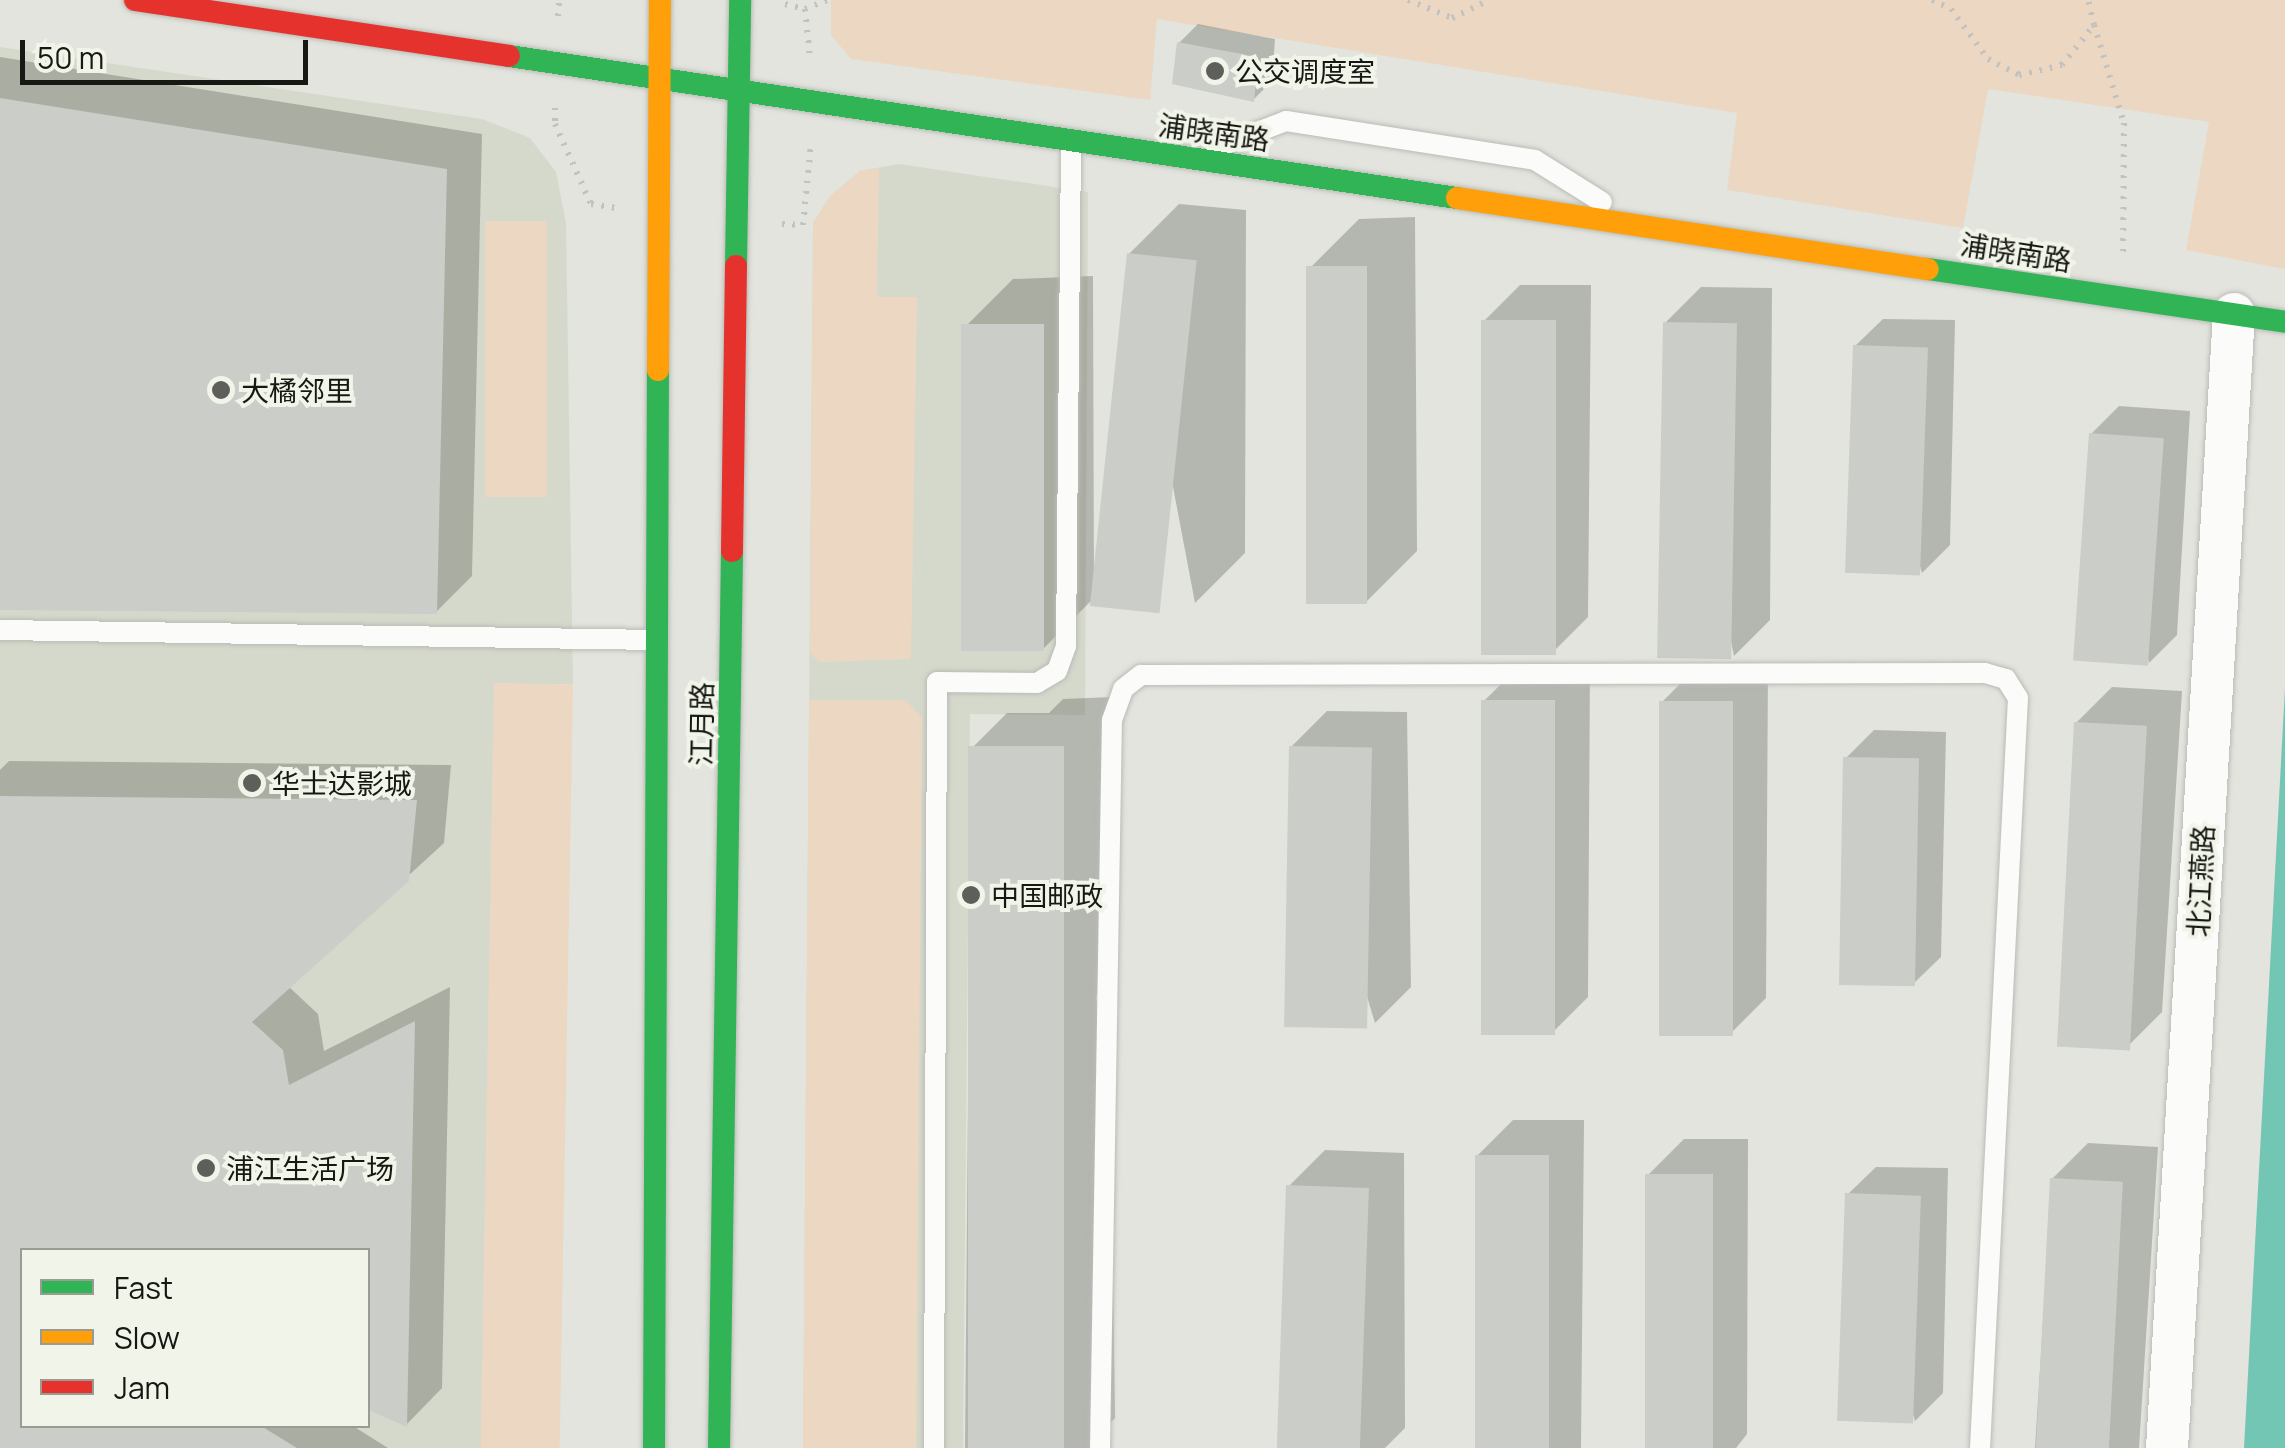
<!DOCTYPE html>
<html>
<head>
<meta charset="utf-8">
<style>
  body { margin:0 }
  #map { position:relative; width:2285px; height:1448px; overflow:hidden; background:#e2e4dd; font-family:Manrope,"Noto Sans SC",sans-serif }
  div>[style] { position:absolute }
  .built>* { inset:0; background:#d5d9cb }
  .green>* { inset:0; background:#ecd8c2; transform-origin:0 0 }
  .water>* { inset:0; background:#74c6b4 }
  .shadow>* { inset:0; background:#0003 }
  .building>* { inset:0; background:#cacdc8; transform-origin:0 0 }
  .path>* { height:6px; margin-top:-3px; transform-origin:0; background:repeating-linear-gradient(90deg,#c2c3c1 0 2.5px,transparent 0 10.5px) }
  .roads { filter:drop-shadow(0 0 2px #babbb6) drop-shadow(0 0 2px #babbb6) }
  .lane>* { height:20px; margin:-10px; padding:0 10px; transform-origin:10px; border-radius:10px; background:#fbfbfa }
  .street>* { height:42px; margin:-21px; padding:0 21px; transform-origin:21px; border-radius:21px; background:#fbfbfa }
  .fast>* { height:22px; margin:-11px; padding:0 11px; transform-origin:11px; border-radius:11px; background:#30b455 }
  .slow>* { height:22px; margin:-11px; padding:0 11px; transform-origin:11px; border-radius:11px; background:#ff9f0a }
  .jam>* { height:22px; margin:-11px; padding:0 11px; transform-origin:11px; border-radius:11px; background:#e5322d }
  .dots>* { width:28px; height:28px; translate:-50% -50%; box-sizing:border-box; border:5px solid #f1f4e8; border-radius:50% }
  span { translate:-50% -50%; white-space:nowrap; text-align:center; line-height:1.15; -webkit-text-stroke:8px #f1f4e8; paint-order:stroke }
  .poi-label { font-size:28px; color:#171814 }
  .left { translate:0 -50%; text-align:left }
  .street-label { font-size:28px; color:#171814 }
  .legend { position:absolute; left:20px; top:1248px; width:350px; height:180px; box-sizing:border-box; background:#f1f4e8; border:2px solid #9a9c93; margin:0; padding:12px 18px; list-style:none; font-size:30px; color:#171814 }
  .legend li { display:flex; align-items:center; gap:20px; height:50px }
  .legend b { width:50px; border:2px solid #9a9c93 }
  .scale { position:absolute; left:20px; top:40px; width:288px; height:45px; box-sizing:border-box; border:5px solid #171814; border-top:0; padding-left:12px; font-size:30px; line-height:35px; white-space:nowrap; color:#171814; -webkit-text-stroke:8px #f1f4e8; paint-order:stroke }
</style>
</head>
<body>
<div id="map">
  <div class="built">
    <div style="clip-path:polygon(evenodd,0 47px,482px 119px,530px 138px,556px 172px,566px 223px,573px 684px,494px 684px,488px 1448px,0 1448px,0 47px,22px 1250px,368px 1250px,368px 1426px,22px 1426px,22px 1250px)"></div>
    <div style="clip-path:polygon(899px 164px,1088px 192px,1085px 715px,970px 714px,963px 1448px,803px 1448px,813px 223px,830px 196px,860px 171px)"></div>
  </div>
  <div class="green">
    <div style="clip-path:polygon(831px 0,2285px 0,2285px 269px,2186px 250px,2209px 122px,1988px 89px,1963px 228px,1727px 190px,1737px 113px,1157px 19px,1150px 100px,851px 59px,831px 35px)"></div>
    <div style="clip-path:polygon(879px 168px,877px 297px,917px 297px,911px 659px,820px 662px,810px 653px,813px 223px,830px 196px,860px 171px)"></div>
    <div style="left:547px;top:221px;width:276px;height:62px;rotate:90deg"></div>
    <div style="left:494px;top:683px;width:79px;height:765px;rotate:1deg"></div>
    <div style="clip-path:polygon(809px 700px,905px 700px,922px 717px,916px 1448px,803px 1448px)"></div>
  </div>
  <div class="water">
    <div style="clip-path:polygon(2285px 688px,2285px 1448px,2244px 1448px)"></div>
  </div>
  <div class="shadow">
    <div style="clip-path:polygon(1198px 24px,1275px 39px,1272px 81px,1254px 99px,1179px 43px)"></div>
    <div style="clip-path:polygon(0 57px,482px 134px,472px 576px,436px 612px,0 608px)"></div>
    <div style="clip-path:polygon(1179px 204px,1246px 210px,1245px 553px,1195px 603px,1129px 254px)"></div>
    <div style="clip-path:polygon(1415px 217px,1417px 551px,1367px 601px,1309px 269px,1359px 219px)"></div>
    <div style="clip-path:polygon(1093px 276px,1094px 598px,1044px 648px,963px 329px,1013px 279px)"></div>
    <div style="clip-path:polygon(1520px 285px,1591px 285px,1588px 617px,1552px 653px,1484px 321px)"></div>
    <div style="clip-path:polygon(1701px 287px,1772px 288px,1770px 620px,1734px 656px,1665px 323px)"></div>
    <div style="clip-path:polygon(1883px 319px,1955px 320px,1950px 545px,1922px 573px,1855px 346px)"></div>
    <div style="clip-path:polygon(2119px 406px,2190px 411px,2177px 635px,2149px 663px,2091px 434px)"></div>
    <div style="clip-path:polygon(1520px 665px,1590px 665px,1588px 997px,1552px 1033px,1484px 701px)"></div>
    <div style="clip-path:polygon(1698px 666px,1768px 666px,1766px 998px,1730px 1034px,1662px 702px)"></div>
    <div style="clip-path:polygon(2112px 687px,2182px 691px,2162px 1012px,2126px 1048px,2076px 723px)"></div>
    <div style="clip-path:polygon(1113px 697px,1113px 979px,1096px 996px,1111px 1143px,1115px 1418px,1098px 1436px,1102px 1448px,965px 1448px,971px 749px,1007px 713px,1049px 713px,1063px 699px)"></div>
    <div style="clip-path:polygon(1327px 711px,1407px 712px,1411px 987px,1375px 1023px,1291px 747px)"></div>
    <div style="clip-path:polygon(1874px 730px,1946px 732px,1941px 957px,1913px 984px,1846px 758px)"></div>
    <div style="clip-path:polygon(9px 761px,451px 765px,444px 843px,288px 986px,318px 1014px,324px 1051px,450px 987px,442px 1388px,407px 1424px,368px 1408px,368px 1250px,22px 1250px,22px 1426px,353px 1426px,388px 1448px,0 1448px,0 770px)"></div>
    <div style="clip-path:polygon(1513px 1120px,1584px 1120px,1581px 1448px,1475px 1448px,1477px 1156px)"></div>
    <div style="clip-path:polygon(1684px 1139px,1748px 1139px,1747px 1434px,1736px 1448px,1647px 1448px,1648px 1175px)"></div>
    <div style="clip-path:polygon(2088px 1143px,2158px 1147px,2139px 1448px,2035px 1448px,2052px 1179px)"></div>
    <div style="clip-path:polygon(1325px 1150px,1404px 1153px,1405px 1428px,1385px 1448px,1288px 1448px,1289px 1186px)"></div>
    <div style="clip-path:polygon(1876px 1167px,1948px 1168px,1943px 1393px,1915px 1421px,1848px 1194px)"></div>
  </div>
  <div class="building">
    <div style="clip-path:polygon(1177px 42px,1258px 57px,1254px 102px,1172px 84px)"></div>
    <div style="clip-path:polygon(0 98px,447px 169px,437px 614px,0 610px)"></div>
    <div style="left:1127px;top:253px;width:70px;height:355px;rotate:6deg"></div>
    <div style="left:1367px;top:266px;width:338px;height:61px;rotate:90deg"></div>
    <div style="left:1481px;top:320px;width:75px;height:335px"></div>
    <div style="left:1663px;top:322px;width:74px;height:336px;rotate:1deg"></div>
    <div style="left:1044px;top:324px;width:327px;height:83px;rotate:90deg"></div>
    <div style="left:1853px;top:345px;width:75px;height:228px;rotate:2deg"></div>
    <div style="left:2089px;top:433px;width:75px;height:228px;rotate:4deg"></div>
    <div style="left:1481px;top:700px;width:74px;height:335px"></div>
    <div style="left:1659px;top:701px;width:74px;height:335px"></div>
    <div style="left:2074px;top:722px;width:73px;height:325px;rotate:3deg"></div>
    <div style="left:1064px;top:746px;width:702px;height:96px;rotate:90deg"></div>
    <div style="left:1289px;top:746px;width:83px;height:281px;rotate:1deg"></div>
    <div style="left:1843px;top:757px;width:76px;height:228px;rotate:1deg"></div>
    <div style="clip-path:polygon(0 796px,417px 800px,409px 881px,252px 1022px,283px 1050px,289px 1085px,415px 1021px,407px 1427px,368px 1410px,368px 1250px,22px 1250px,22px 1426px,261px 1426px,297px 1448px,0 1448px)"></div>
    <div style="left:1475px;top:1155px;width:74px;height:293px"></div>
    <div style="left:1645px;top:1174px;width:68px;height:274px"></div>
    <div style="left:2050px;top:1178px;width:73px;height:271px;rotate:3deg"></div>
    <div style="left:1286px;top:1185px;width:83px;height:263px;rotate:2deg"></div>
    <div style="left:1845px;top:1193px;width:76px;height:228px;rotate:2deg"></div>
  </div>
  <div class="path">
    <div style="left:1408px;top:0;width:48px;rotate:22.2deg"></div>
    <div style="left:1452px;top:18px;width:41px;rotate:-25.9deg"></div>
    <div style="left:1932px;top:0;width:21px;rotate:25deg"></div>
    <div style="left:1951px;top:9px;width:62px;rotate:53.5deg"></div>
    <div style="left:1988px;top:59px;width:35px;rotate:27deg"></div>
    <div style="left:2019px;top:75px;width:44px;rotate:-13.1deg"></div>
    <div style="left:2062px;top:65px;width:51px;rotate:-51.3deg"></div>
    <div style="left:2094px;top:25px;width:26px;rotate:-103deg"></div>
    <div style="left:785px;top:4px;width:21px;rotate:14deg"></div>
    <div style="left:805px;top:9px;width:24px;rotate:-22deg"></div>
    <div style="left:805px;top:9px;width:48px;rotate:84.1deg"></div>
    <div style="left:558px;top:16px;width:16px;rotate:-86deg"></div>
    <div style="left:2094px;top:25px;width:102px;rotate:73deg"></div>
    <div style="left:2124px;top:123px;width:131px;rotate:90.4deg"></div>
    <div style="left:555px;top:108px;width:16px;rotate:90deg"></div>
    <div style="left:555px;top:124px;width:88px;rotate:65.8deg"></div>
    <div style="left:591px;top:204px;width:24px;rotate:9deg"></div>
    <div style="left:782px;top:224px;width:21px;rotate:3deg"></div>
    <div style="left:803px;top:225px;width:81px;rotate:-84.4deg"></div>
  </div>
  <div class="roads">
    <div class="lane">
      <div style="left:1216px;top:148px;width:75px;rotate:-21.1deg"></div>
      <div style="left:1286px;top:121px;width:252px;rotate:8.9deg"></div>
      <div style="left:1535px;top:160px;width:79px;rotate:32.1deg"></div>
      <div style="left:0;top:630px;width:655px;rotate:0.87deg"></div>
      <div style="left:934px;top:1448px;width:766px;rotate:-89.78deg"></div>
      <div style="left:937px;top:682px;width:100px;rotate:0.6deg"></div>
      <div style="left:1037px;top:683px;width:23px;rotate:-31deg"></div>
      <div style="left:1057px;top:671px;width:27px;rotate:-70deg"></div>
      <div style="left:1066px;top:646px;width:502px;rotate:-89.43deg"></div>
      <div style="left:1100px;top:1448px;width:728px;rotate:-89.06deg"></div>
      <div style="left:1112px;top:720px;width:33px;rotate:-70deg"></div>
      <div style="left:1123px;top:689px;width:23px;rotate:-38deg"></div>
      <div style="left:1141px;top:675px;width:844px;rotate:-0.14deg"></div>
      <div style="left:1985px;top:673px;width:22px;rotate:16deg"></div>
      <div style="left:2006px;top:679px;width:22px;rotate:58deg"></div>
      <div style="left:2018px;top:698px;width:751px;rotate:92.9deg"></div>
    </div>
    <div class="street">
      <div style="left:2167px;top:1448px;width:1136px;rotate:-86.62deg"></div>
    </div>
    <div class="fast">
      <div style="left:509px;top:56px;width:959px;rotate:8.52deg"></div>
      <div style="left:736px;top:266px;width:266px;rotate:-89.1deg"></div>
      <div style="left:1928px;top:269px;width:361px;rotate:8.4deg"></div>
      <div style="left:654px;top:1448px;width:1078px;rotate:-89.79deg"></div>
      <div style="left:719px;top:1448px;width:897px;rotate:-89.17deg"></div>
    </div>
    <div class="slow">
      <div style="left:1457px;top:198px;width:476px;rotate:8.6deg"></div>
      <div style="left:658px;top:370px;width:370px;rotate:-89.7deg"></div>
    </div>
    <div class="jam">
      <div style="left:135px;top:0;width:378px;rotate:8.5deg"></div>
      <div style="left:732px;top:551px;width:285px;rotate:-89.2deg"></div>
    </div>
  </div>
  <div class="dots">
    <div style="left:1215px;top:71px;background:#5e5f5a"></div>
    <div style="left:221px;top:390px;background:#5e5f5a"></div>
    <div style="left:252px;top:783px;background:#5e5f5a"></div>
    <div style="left:971px;top:895px;background:#5e5f5a"></div>
    <div style="left:206px;top:1168px;background:#5e5f5a"></div>
  </div>
  <div class="poi-label">
    <span class="left" style="left:1235px;top:71px">公交调度室</span>
    <span class="left" style="left:241px;top:390px">大橘邻里</span>
    <span class="left" style="left:272px;top:783px">华士达影城</span>
    <span class="left" style="left:991px;top:895px">中国邮政</span>
    <span class="left" style="left:226px;top:1168px">浦江生活广场</span>
  </div>
  <div class="street-label">
    <span style="left:1214px;top:132px;rotate:8deg">浦晓南路</span>
    <span style="left:2016px;top:252px;rotate:9deg">浦晓南路</span>
    <span style="left:701px;top:724px;rotate:-89deg">江月路</span>
    <span style="left:2200px;top:881px;rotate:-87deg">北江燕路</span>
  </div>
  <ul class="legend">
  <li><b style="height:12px;background:#30b455"></b>Fast</li>
  <li><b style="height:12px;background:#ff9f0a"></b>Slow</li>
  <li><b style="height:12px;background:#e5322d"></b>Jam</li>
  </ul>
  <div class="scale">50 m</div>
</div>
</body>
</html>
